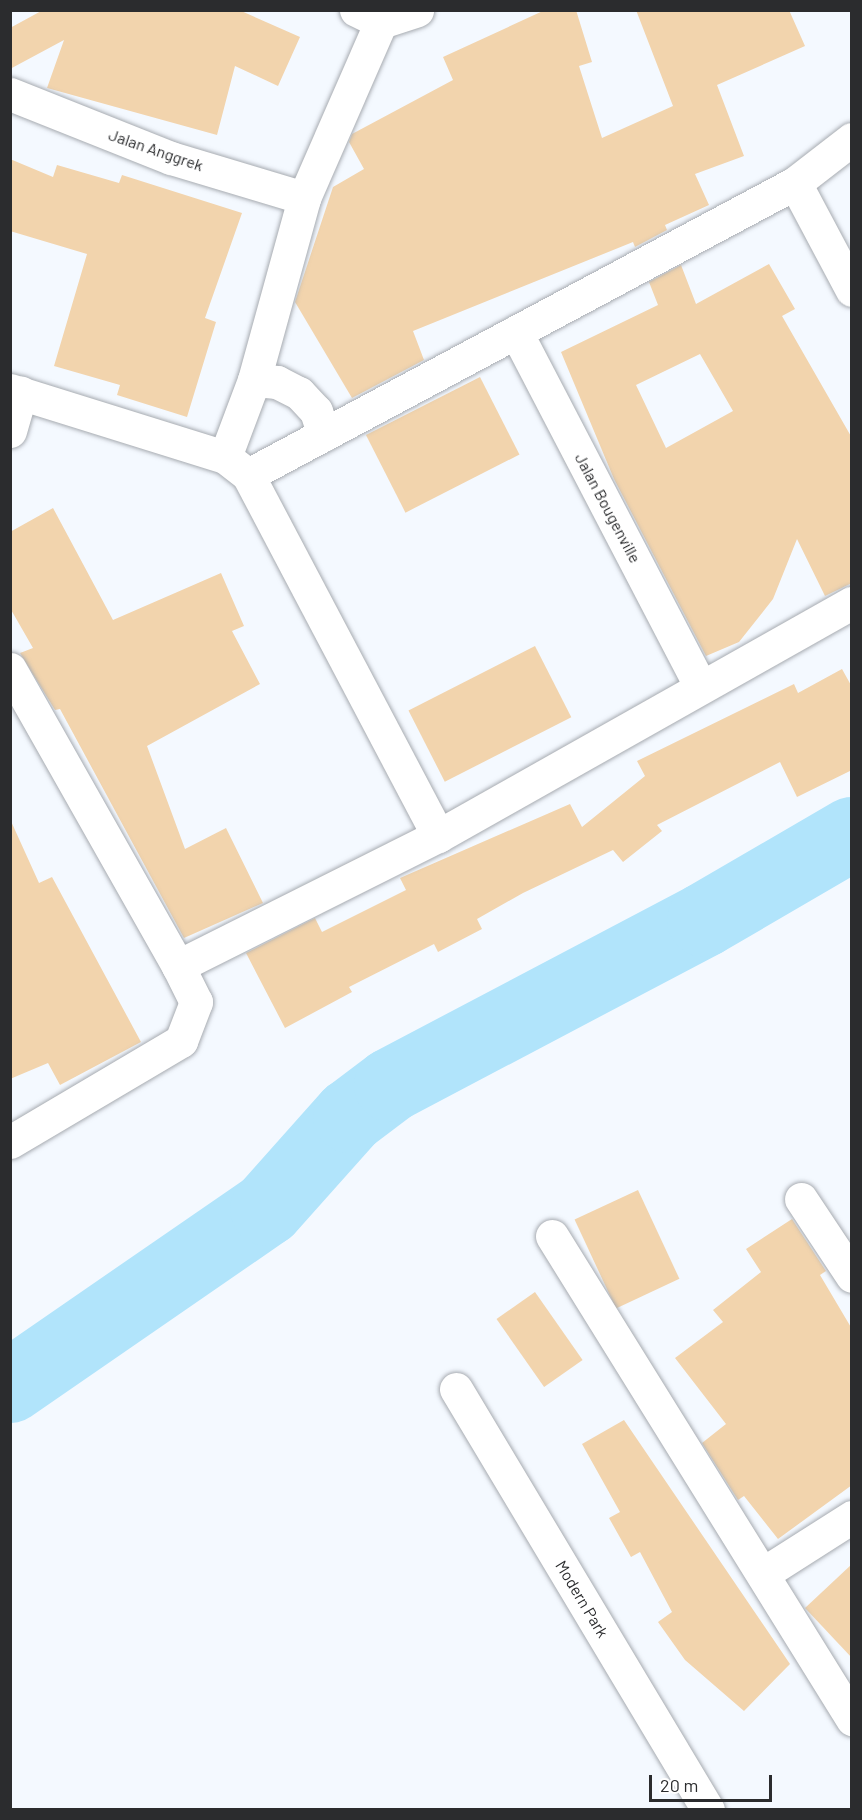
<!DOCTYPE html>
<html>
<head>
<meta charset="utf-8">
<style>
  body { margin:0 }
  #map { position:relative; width:862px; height:1820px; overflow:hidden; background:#f4f9ff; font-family:Barlow,sans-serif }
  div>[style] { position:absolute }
  .river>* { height:74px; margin:-37px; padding:0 37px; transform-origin:37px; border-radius:37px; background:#b1e4fb }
  .building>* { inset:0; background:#f2d4ad; transform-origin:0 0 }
  .roads { filter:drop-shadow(0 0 2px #a7abb1) drop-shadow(0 0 2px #a7abb1) }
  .minor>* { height:33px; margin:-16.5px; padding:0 16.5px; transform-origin:16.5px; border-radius:16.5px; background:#fff }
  span { translate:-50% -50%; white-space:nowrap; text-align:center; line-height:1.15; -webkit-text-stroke:6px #fff; paint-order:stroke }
  .street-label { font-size:16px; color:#2b2c2e }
  .frame { position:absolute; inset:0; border:12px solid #2b2c2e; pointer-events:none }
  .scale { position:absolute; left:649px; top:1775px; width:123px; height:27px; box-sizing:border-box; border:3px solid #2b2c2e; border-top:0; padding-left:8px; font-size:18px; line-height:21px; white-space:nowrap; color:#2b2c2e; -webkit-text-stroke:4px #fff; paint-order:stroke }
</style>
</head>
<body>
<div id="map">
  <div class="river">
    <div style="left:10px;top:1386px;width:312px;rotate:-34.6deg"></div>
    <div style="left:267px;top:1209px;width:125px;rotate:-48.3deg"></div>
    <div style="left:350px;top:1116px;width:51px;rotate:-37.1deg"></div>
    <div style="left:391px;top:1085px;width:354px;rotate:-27.8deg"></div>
    <div style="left:704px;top:920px;width:171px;rotate:-30.2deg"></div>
  </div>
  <div class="building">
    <div style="clip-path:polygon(43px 10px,239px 10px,300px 37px,278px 86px,235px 66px,217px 135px,47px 88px,64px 40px,10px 69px,10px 28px)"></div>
    <div style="clip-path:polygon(545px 10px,576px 10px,592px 62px,579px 66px,602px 138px,673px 106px,636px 10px,789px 10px,805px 46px,717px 85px,744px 156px,695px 174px,709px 205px,665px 225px,667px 230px,635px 247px,633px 242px,413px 331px,424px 360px,352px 398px,295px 302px,333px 187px,364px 169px,349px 142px,352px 134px,453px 80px,443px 57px)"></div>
    <div style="clip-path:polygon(10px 159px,53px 177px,57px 165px,119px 183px,122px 175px,242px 213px,205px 318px,216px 322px,187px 417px,117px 395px,120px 385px,54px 366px,87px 254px,10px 231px)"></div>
    <div style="clip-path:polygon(evenodd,769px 264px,795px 309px,782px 316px,852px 438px,852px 583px,825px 596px,797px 539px,773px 599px,739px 642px,706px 656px,614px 479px,561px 352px,658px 305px,649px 282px,681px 265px,696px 304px,769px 264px,700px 354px,733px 411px,666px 448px,636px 385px,700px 354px)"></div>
    <div style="left:480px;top:377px;width:87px;height:128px;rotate:63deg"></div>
    <div style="clip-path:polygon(53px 508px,113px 620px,221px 573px,244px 626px,232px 631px,260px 684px,147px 746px,185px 849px,226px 828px,263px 903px,184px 938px,60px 709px,55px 710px,20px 653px,33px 648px,10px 608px,10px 532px)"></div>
    <div style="left:535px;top:646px;width:80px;height:142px;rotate:63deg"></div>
    <div style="clip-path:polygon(842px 669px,852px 687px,852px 770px,797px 797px,780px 762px,657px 825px,662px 831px,623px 862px,613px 850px,523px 893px,477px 919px,482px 929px,438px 952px,434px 944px,349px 987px,352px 992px,285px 1028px,246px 953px,315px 918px,322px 932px,406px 890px,400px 878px,570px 804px,582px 827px,645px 776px,637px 761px,794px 684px,798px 693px)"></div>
    <div style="clip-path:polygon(10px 819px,39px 883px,52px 877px,141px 1042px,60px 1085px,48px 1063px,10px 1079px)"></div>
    <div style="left:638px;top:1190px;width:98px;height:70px;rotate:65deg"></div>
    <div style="clip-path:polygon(792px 1219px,826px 1271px,820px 1275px,852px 1329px,852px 1485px,778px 1539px,744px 1496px,738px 1500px,702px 1443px,726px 1424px,675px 1358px,723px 1322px,713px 1310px,761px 1272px,746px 1249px)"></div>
    <div style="left:535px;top:1292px;width:83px;height:47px;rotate:55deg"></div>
    <div style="clip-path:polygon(624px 1420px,790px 1664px,744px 1711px,685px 1660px,658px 1622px,672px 1612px,640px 1552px,631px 1557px,609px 1518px,620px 1512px,582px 1444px)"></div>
    <div style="clip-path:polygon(852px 1564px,852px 1658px,805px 1608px)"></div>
  </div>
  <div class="roads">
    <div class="minor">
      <div style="left:356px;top:10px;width:28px;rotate:26deg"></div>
      <div style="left:381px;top:22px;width:38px;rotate:-18deg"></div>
      <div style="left:10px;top:94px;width:173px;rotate:21.7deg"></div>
      <div style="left:171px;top:158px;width:139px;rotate:16.7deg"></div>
      <div style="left:795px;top:183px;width:121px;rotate:62deg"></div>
      <div style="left:516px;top:332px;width:398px;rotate:62.5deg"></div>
      <div style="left:254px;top:380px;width:23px;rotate:5deg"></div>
      <div style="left:277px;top:382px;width:25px;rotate:27deg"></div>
      <div style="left:299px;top:393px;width:25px;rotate:47deg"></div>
      <div style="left:316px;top:411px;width:25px;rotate:72deg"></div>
      <div style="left:10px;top:390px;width:225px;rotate:17.3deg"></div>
      <div style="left:225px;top:457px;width:29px;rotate:38deg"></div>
      <div style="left:248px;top:475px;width:408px;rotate:62.2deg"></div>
      <div style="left:10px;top:431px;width:40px;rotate:-74deg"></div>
      <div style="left:225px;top:457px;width:82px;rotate:-69.4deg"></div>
      <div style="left:254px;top:380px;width:189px;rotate:-74.6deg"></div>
      <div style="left:304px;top:198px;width:192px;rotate:-66.4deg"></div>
      <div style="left:248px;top:475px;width:620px;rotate:-28.09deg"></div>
      <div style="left:795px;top:183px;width:72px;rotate:-37.7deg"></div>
      <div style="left:10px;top:669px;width:341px;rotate:60.5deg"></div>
      <div style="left:10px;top:1142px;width:199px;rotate:-30.6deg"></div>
      <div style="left:181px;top:1041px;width:42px;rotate:-69deg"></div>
      <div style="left:196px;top:1002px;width:40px;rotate:-116.6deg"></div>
      <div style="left:178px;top:966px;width:291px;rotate:-26.6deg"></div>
      <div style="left:438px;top:836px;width:475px;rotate:-29.4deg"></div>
      <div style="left:801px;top:1199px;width:92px;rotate:56.5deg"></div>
      <div style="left:552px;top:1236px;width:569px;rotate:58.15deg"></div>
      <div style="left:456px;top:1389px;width:491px;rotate:59.1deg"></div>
      <div style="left:764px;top:1573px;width:104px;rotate:-32.5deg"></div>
    </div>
  </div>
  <div class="street-label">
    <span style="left:156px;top:150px;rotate:19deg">Jalan Anggrek</span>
    <span style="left:608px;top:508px;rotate:62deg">Jalan Bougenville</span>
    <span style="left:582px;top:1599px;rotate:59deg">Modern Park</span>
  </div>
  <div class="frame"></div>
  <div class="scale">20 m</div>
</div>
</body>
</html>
